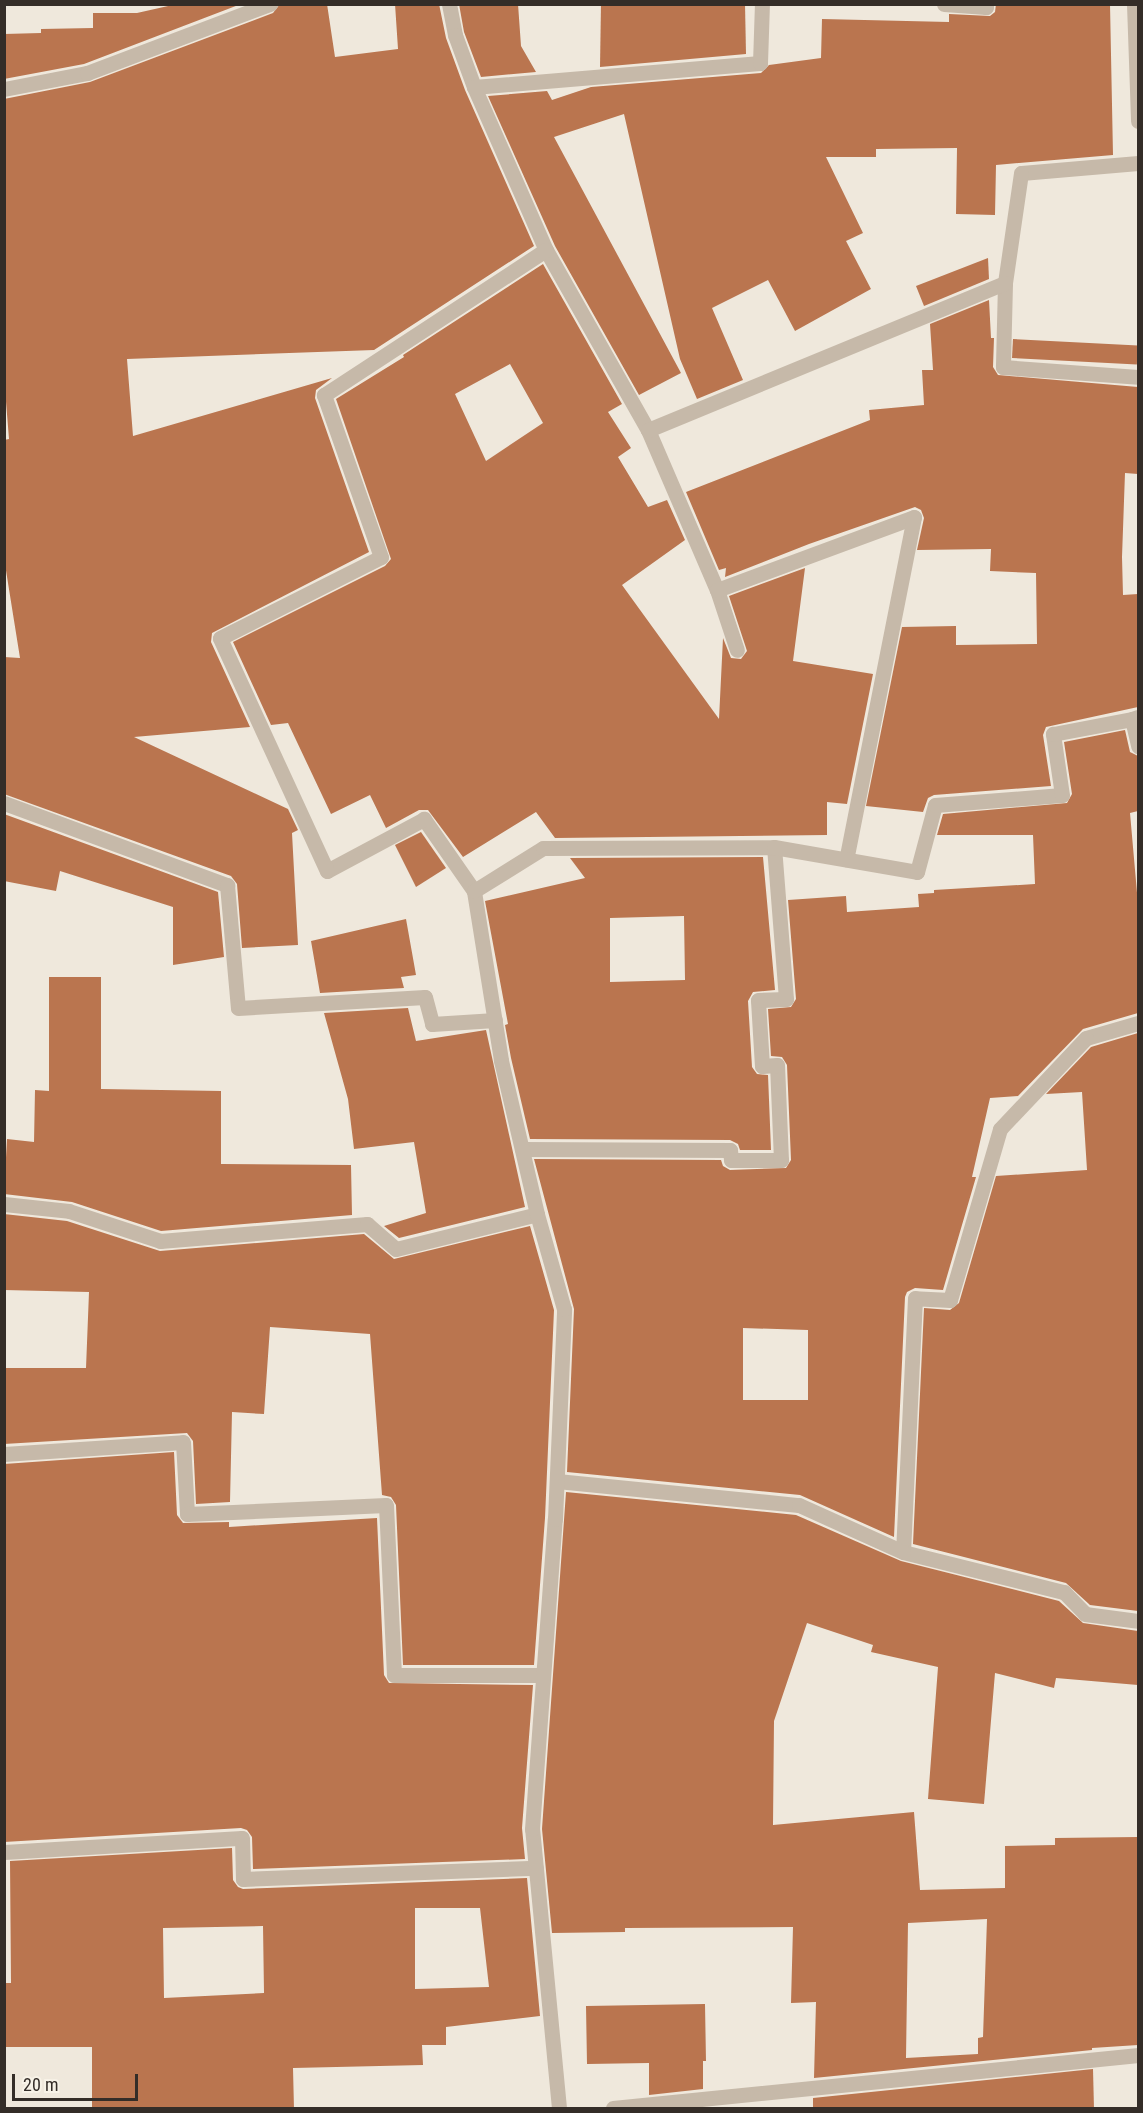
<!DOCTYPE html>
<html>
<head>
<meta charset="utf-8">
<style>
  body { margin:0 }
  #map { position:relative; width:1143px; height:2113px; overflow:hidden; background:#efe8dc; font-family:"Roboto Condensed",sans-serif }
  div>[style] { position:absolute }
  .building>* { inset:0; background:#ba754f; transform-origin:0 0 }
  .street>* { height:15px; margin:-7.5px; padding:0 7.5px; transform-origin:7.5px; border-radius:7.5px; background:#c6b9a9 }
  span { translate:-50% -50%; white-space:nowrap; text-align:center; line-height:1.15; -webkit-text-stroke:4.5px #f7f2e7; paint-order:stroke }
  .frame { position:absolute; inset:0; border:6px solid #342d28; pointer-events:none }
  .scale { position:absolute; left:12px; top:2074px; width:126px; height:27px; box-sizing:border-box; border:3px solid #342d28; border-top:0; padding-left:8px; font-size:18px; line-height:21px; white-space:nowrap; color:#342d28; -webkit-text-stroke:4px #f7f2e7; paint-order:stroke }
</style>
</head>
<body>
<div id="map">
  <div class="building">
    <div style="clip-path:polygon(177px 4px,241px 4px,84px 64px,4px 79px,4px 34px,41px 33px,41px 29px,93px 28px,93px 13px,137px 13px)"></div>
    <div style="clip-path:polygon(280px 4px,327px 4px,335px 57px,398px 49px,395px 4px,439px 4px,446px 38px,465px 90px,534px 246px,374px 350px,127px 359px,133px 436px,332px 378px,316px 390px,315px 398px,369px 552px,212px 633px,211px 642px,250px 727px,134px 737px,288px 809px,298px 830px,292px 833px,298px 945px,242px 948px,237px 884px,231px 876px,4px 794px,4px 657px,20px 658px,4px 558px,4px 440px,9px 439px,4px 377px,4px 99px,90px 82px,273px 13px)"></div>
    <div style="clip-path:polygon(459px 4px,518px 4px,521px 46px,536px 72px,481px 77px,464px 32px)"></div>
    <div style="clip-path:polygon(601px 4px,745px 4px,746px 54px,600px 67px)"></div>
    <div style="clip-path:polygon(996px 4px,1110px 4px,1113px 155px,996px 165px,995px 215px,956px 214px,957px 148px,876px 149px,876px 157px,826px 157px,863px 233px,846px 241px,871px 289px,795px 331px,768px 280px,712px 308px,743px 380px,697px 399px,680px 359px,624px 114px,554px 137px,681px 373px,639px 395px,555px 246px,488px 96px,547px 91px,552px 100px,591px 87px,761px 73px,769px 65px,821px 58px,822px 19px,949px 22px,949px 14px,990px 16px,995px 12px)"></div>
    <div style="clip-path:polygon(988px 258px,989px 279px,924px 306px,916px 286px)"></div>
    <div style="clip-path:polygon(evenodd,543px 264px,622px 404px,608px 412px,631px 448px,618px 457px,648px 507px,667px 500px,685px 540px,622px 585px,719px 719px,723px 638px,731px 658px,741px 659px,747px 651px,729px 596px,805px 568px,793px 661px,873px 674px,847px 804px,827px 802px,827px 835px,555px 838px,536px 812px,463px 857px,428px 810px,419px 810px,386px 828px,370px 795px,331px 814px,288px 723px,271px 725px,233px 642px,385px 566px,391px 559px,336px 399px,404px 357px,403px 355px,543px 264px,510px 364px,543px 423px,486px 461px,455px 394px,510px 364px)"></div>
    <div style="clip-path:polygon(989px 300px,991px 338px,994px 338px,993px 367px,998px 375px,1138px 387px,1138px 474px,1125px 473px,1122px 557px,1123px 595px,1138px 594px,1138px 707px,1046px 727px,1043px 735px,1051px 786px,934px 795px,928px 798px,923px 812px,866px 806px,902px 627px,956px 626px,956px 645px,1037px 644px,1036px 573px,990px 571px,991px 549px,917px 550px,924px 518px,921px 510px,915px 507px,809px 544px,725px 577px,726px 568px,719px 570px,686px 492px,870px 420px,869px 410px,924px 405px,922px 370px,933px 370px,930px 324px)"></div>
    <div style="left:1013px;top:339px;width:125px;height:19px;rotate:3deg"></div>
    <div style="clip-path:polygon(evenodd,1125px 730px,1130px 752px,1138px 756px,1138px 811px,1130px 813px,1138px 904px,1138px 1013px,1083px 1029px,1018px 1096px,990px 1098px,972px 1177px,976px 1177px,943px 1290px,915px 1288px,907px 1292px,905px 1297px,894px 1537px,800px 1495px,567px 1472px,574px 1309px,534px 1159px,721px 1160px,723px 1166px,730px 1170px,786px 1168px,791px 1160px,787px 1065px,782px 1057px,771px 1056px,768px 1009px,791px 1007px,796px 999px,788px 900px,846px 896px,847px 912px,919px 907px,918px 894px,934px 893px,934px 890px,1035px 884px,1033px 835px,937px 835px,943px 814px,1067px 803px,1072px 794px,1064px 742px,1125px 730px,743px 1328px,808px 1330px,808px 1400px,743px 1400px,743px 1328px)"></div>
    <div style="clip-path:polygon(4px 814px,218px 892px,224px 957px,173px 965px,173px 907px,60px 871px,56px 891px,4px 881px)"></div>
    <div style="clip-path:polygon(421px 832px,446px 868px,416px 887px,395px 845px)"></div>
    <div style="clip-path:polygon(evenodd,763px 857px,775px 990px,753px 992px,748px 1001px,752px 1067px,757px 1074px,768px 1075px,771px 1150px,740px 1150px,738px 1144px,730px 1140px,530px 1139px,511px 1058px,505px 1025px,508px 1024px,485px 901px,585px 878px,570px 858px,763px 857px,684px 916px,685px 980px,610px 982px,610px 918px,684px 916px)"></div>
    <div style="clip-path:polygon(406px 919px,416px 975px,401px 977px,404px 988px,320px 993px,311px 941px)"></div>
    <div style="clip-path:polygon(49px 977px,101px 977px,101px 1089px,221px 1091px,221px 1164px,351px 1165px,352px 1215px,161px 1231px,72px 1202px,4px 1194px,7px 1139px,34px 1142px,35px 1090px,49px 1091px)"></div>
    <div style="clip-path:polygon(408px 1008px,416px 1041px,486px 1030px,525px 1207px,399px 1238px,384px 1226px,426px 1213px,414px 1142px,354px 1149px,348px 1099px,324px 1013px)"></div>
    <div style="clip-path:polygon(1138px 1033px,1138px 1611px,1090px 1605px,1066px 1583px,913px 1544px,924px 1308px,950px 1310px,959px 1303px,996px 1176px,1087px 1170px,1082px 1092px,1046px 1094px,1091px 1047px)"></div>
    <div style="clip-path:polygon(4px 1214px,67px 1221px,160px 1251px,364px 1234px,394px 1259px,530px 1226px,554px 1310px,545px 1518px,534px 1665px,403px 1665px,396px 1505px,391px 1497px,382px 1495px,370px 1334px,270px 1327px,264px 1414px,232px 1412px,230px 1502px,196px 1504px,193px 1441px,187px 1433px,4px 1444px,4px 1368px,86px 1368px,89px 1292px,4px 1290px)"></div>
    <div style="clip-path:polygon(174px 1452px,177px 1515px,183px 1523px,229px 1522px,229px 1527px,377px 1518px,384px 1675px,389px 1683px,533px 1685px,522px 1828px,525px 1859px,253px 1869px,252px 1837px,247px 1830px,241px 1828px,4px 1842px,4px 1464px)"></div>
    <div style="clip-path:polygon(evenodd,566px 1492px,796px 1515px,901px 1561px,1059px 1601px,1083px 1623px,1138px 1631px,1138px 1685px,1056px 1678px,1054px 1688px,995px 1673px,984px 1804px,928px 1799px,938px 1667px,871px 1652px,873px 1645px,807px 1623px,774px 1721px,773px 1825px,914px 1812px,920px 1890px,1005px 1888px,1005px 1846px,1055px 1845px,1055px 1838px,1138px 1837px,1138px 2045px,1092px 2048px,1092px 2050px,814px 2078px,816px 2002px,791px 2003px,793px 1927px,625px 1928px,625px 1932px,552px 1933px,542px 1829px,566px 1492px,987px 1919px,983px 2037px,978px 2038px,978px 2054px,906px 2058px,908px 1923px,987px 1919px)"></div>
    <div style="clip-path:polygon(evenodd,232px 1848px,233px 1880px,238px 1887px,243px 1889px,527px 1878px,540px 2016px,446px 2027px,446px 2045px,422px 2045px,423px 2065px,293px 2068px,294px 2109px,92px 2109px,92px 2047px,4px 2047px,4px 1983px,11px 1983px,10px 1861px,232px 1848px,415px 1908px,480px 1908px,489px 1987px,415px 1989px,415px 1908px,232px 1848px,263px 1926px,264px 1993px,164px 1998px,163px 1928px,263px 1926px)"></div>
    <div style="clip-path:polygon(705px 2004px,706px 2061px,703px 2061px,703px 2089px,649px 2095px,649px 2063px,587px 2064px,586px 2006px)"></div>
    <div style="clip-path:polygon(1093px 2069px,1094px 2109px,813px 2109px,813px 2098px)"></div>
  </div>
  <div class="street">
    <div style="left:449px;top:4px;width:32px;rotate:79deg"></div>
    <div style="left:455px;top:35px;width:55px;rotate:69.9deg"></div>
    <div style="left:474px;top:87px;width:178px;rotate:66.2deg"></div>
    <div style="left:546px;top:250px;width:207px;rotate:60.5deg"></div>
    <div style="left:648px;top:430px;width:174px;rotate:66.7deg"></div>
    <div style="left:717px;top:590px;width:63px;rotate:71.6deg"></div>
    <div style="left:944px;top:4px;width:42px;rotate:4.1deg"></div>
    <div style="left:986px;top:7px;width:3px;rotate:-90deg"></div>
    <div style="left:1134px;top:4px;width:117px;rotate:88deg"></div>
    <div style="left:474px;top:87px;width:287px;rotate:-4.8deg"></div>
    <div style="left:760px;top:63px;width:59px;rotate:-88.1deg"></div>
    <div style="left:4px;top:89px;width:85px;rotate:-10.9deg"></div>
    <div style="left:87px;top:73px;width:196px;rotate:-20.7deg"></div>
    <div style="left:1138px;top:163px;width:117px;rotate:175.1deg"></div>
    <div style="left:1021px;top:173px;width:111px;rotate:98.3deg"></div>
    <div style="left:1005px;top:283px;width:84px;rotate:91.4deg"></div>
    <div style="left:1003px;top:367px;width:135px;rotate:4.2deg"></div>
    <div style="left:648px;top:430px;width:386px;rotate:-22.4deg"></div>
    <div style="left:717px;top:590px;width:210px;rotate:-20.3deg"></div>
    <div style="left:914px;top:517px;width:349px;rotate:101.2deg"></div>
    <div style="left:1138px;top:717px;width:6px;rotate:162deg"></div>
    <div style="left:1132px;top:719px;width:28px;rotate:77deg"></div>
    <div style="left:4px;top:803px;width:238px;rotate:20.2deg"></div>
    <div style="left:227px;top:885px;width:123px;rotate:84.9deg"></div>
    <div style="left:238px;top:1008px;width:187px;rotate:-3.4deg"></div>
    <div style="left:425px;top:997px;width:28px;rotate:75deg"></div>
    <div style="left:432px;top:1024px;width:63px;rotate:-3.6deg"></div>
    <div style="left:474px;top:891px;width:88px;rotate:-124.8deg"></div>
    <div style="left:424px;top:819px;width:110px;rotate:151.8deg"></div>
    <div style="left:327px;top:871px;width:256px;rotate:-114.7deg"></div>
    <div style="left:220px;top:638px;width:180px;rotate:-26.7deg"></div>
    <div style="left:381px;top:557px;width:172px;rotate:-109.4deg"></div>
    <div style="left:324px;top:395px;width:265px;rotate:-33.2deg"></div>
    <div style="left:1138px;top:1023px;width:54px;rotate:163.9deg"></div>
    <div style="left:1086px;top:1038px;width:125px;rotate:133.4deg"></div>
    <div style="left:1000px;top:1129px;width:178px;rotate:106.3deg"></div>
    <div style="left:950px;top:1300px;width:35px;rotate:-177deg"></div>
    <div style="left:915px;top:1298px;width:254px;rotate:92.7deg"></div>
    <div style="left:903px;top:1552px;width:166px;rotate:14deg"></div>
    <div style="left:1064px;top:1592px;width:30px;rotate:46deg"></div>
    <div style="left:1085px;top:1614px;width:53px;rotate:7.5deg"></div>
    <div style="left:522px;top:1149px;width:208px;rotate:0.3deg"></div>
    <div style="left:730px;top:1150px;width:10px;rotate:84deg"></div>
    <div style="left:731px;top:1160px;width:50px"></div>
    <div style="left:781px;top:1160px;width:95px;rotate:-92.4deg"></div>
    <div style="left:777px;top:1065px;width:15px;rotate:176deg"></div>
    <div style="left:762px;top:1066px;width:66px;rotate:-93.5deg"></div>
    <div style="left:758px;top:1000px;width:28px;rotate:-2deg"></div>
    <div style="left:786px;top:999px;width:152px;rotate:-94.5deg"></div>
    <div style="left:4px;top:1204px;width:65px;rotate:6.1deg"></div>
    <div style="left:69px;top:1211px;width:96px;rotate:18.2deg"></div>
    <div style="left:160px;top:1241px;width:208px;rotate:-4.7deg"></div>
    <div style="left:367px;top:1224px;width:38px;rotate:41deg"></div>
    <div style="left:396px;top:1249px;width:145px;rotate:-13.9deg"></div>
    <div style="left:4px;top:1454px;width:179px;rotate:-3.8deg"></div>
    <div style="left:183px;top:1442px;width:72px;rotate:86.8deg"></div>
    <div style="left:187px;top:1514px;width:199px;rotate:-2.6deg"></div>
    <div style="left:386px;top:1505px;width:170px;rotate:87.3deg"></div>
    <div style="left:394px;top:1675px;width:149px"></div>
    <div style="left:557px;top:1481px;width:243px;rotate:5.7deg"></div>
    <div style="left:799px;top:1505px;width:114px;rotate:24.3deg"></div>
    <div style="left:4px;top:1852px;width:238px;rotate:-3.4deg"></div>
    <div style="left:242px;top:1838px;width:41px;rotate:88.6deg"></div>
    <div style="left:243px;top:1879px;width:293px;rotate:-2.2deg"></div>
    <div style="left:559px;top:2108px;width:280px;rotate:-95.5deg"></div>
    <div style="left:532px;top:1829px;width:311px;rotate:-85.8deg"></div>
    <div style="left:555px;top:1519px;width:210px;rotate:-87.5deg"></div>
    <div style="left:564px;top:1309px;width:99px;rotate:-105.9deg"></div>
    <div style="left:537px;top:1214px;width:158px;rotate:-103.2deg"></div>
    <div style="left:501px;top:1060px;width:171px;rotate:-99.1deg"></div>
    <div style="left:474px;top:891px;width:81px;rotate:-31.9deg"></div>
    <div style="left:543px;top:848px;width:231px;rotate:-0.2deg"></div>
    <div style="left:774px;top:847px;width:145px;rotate:9.9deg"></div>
    <div style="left:917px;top:872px;width:69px;rotate:-75deg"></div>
    <div style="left:935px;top:805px;width:127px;rotate:-4.5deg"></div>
    <div style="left:1062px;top:795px;width:62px;rotate:-98.4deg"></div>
    <div style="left:1053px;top:734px;width:80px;rotate:-10.8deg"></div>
    <div style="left:613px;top:2108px;width:528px;rotate:-5.76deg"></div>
  </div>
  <div class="frame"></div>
  <div class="scale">20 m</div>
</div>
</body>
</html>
